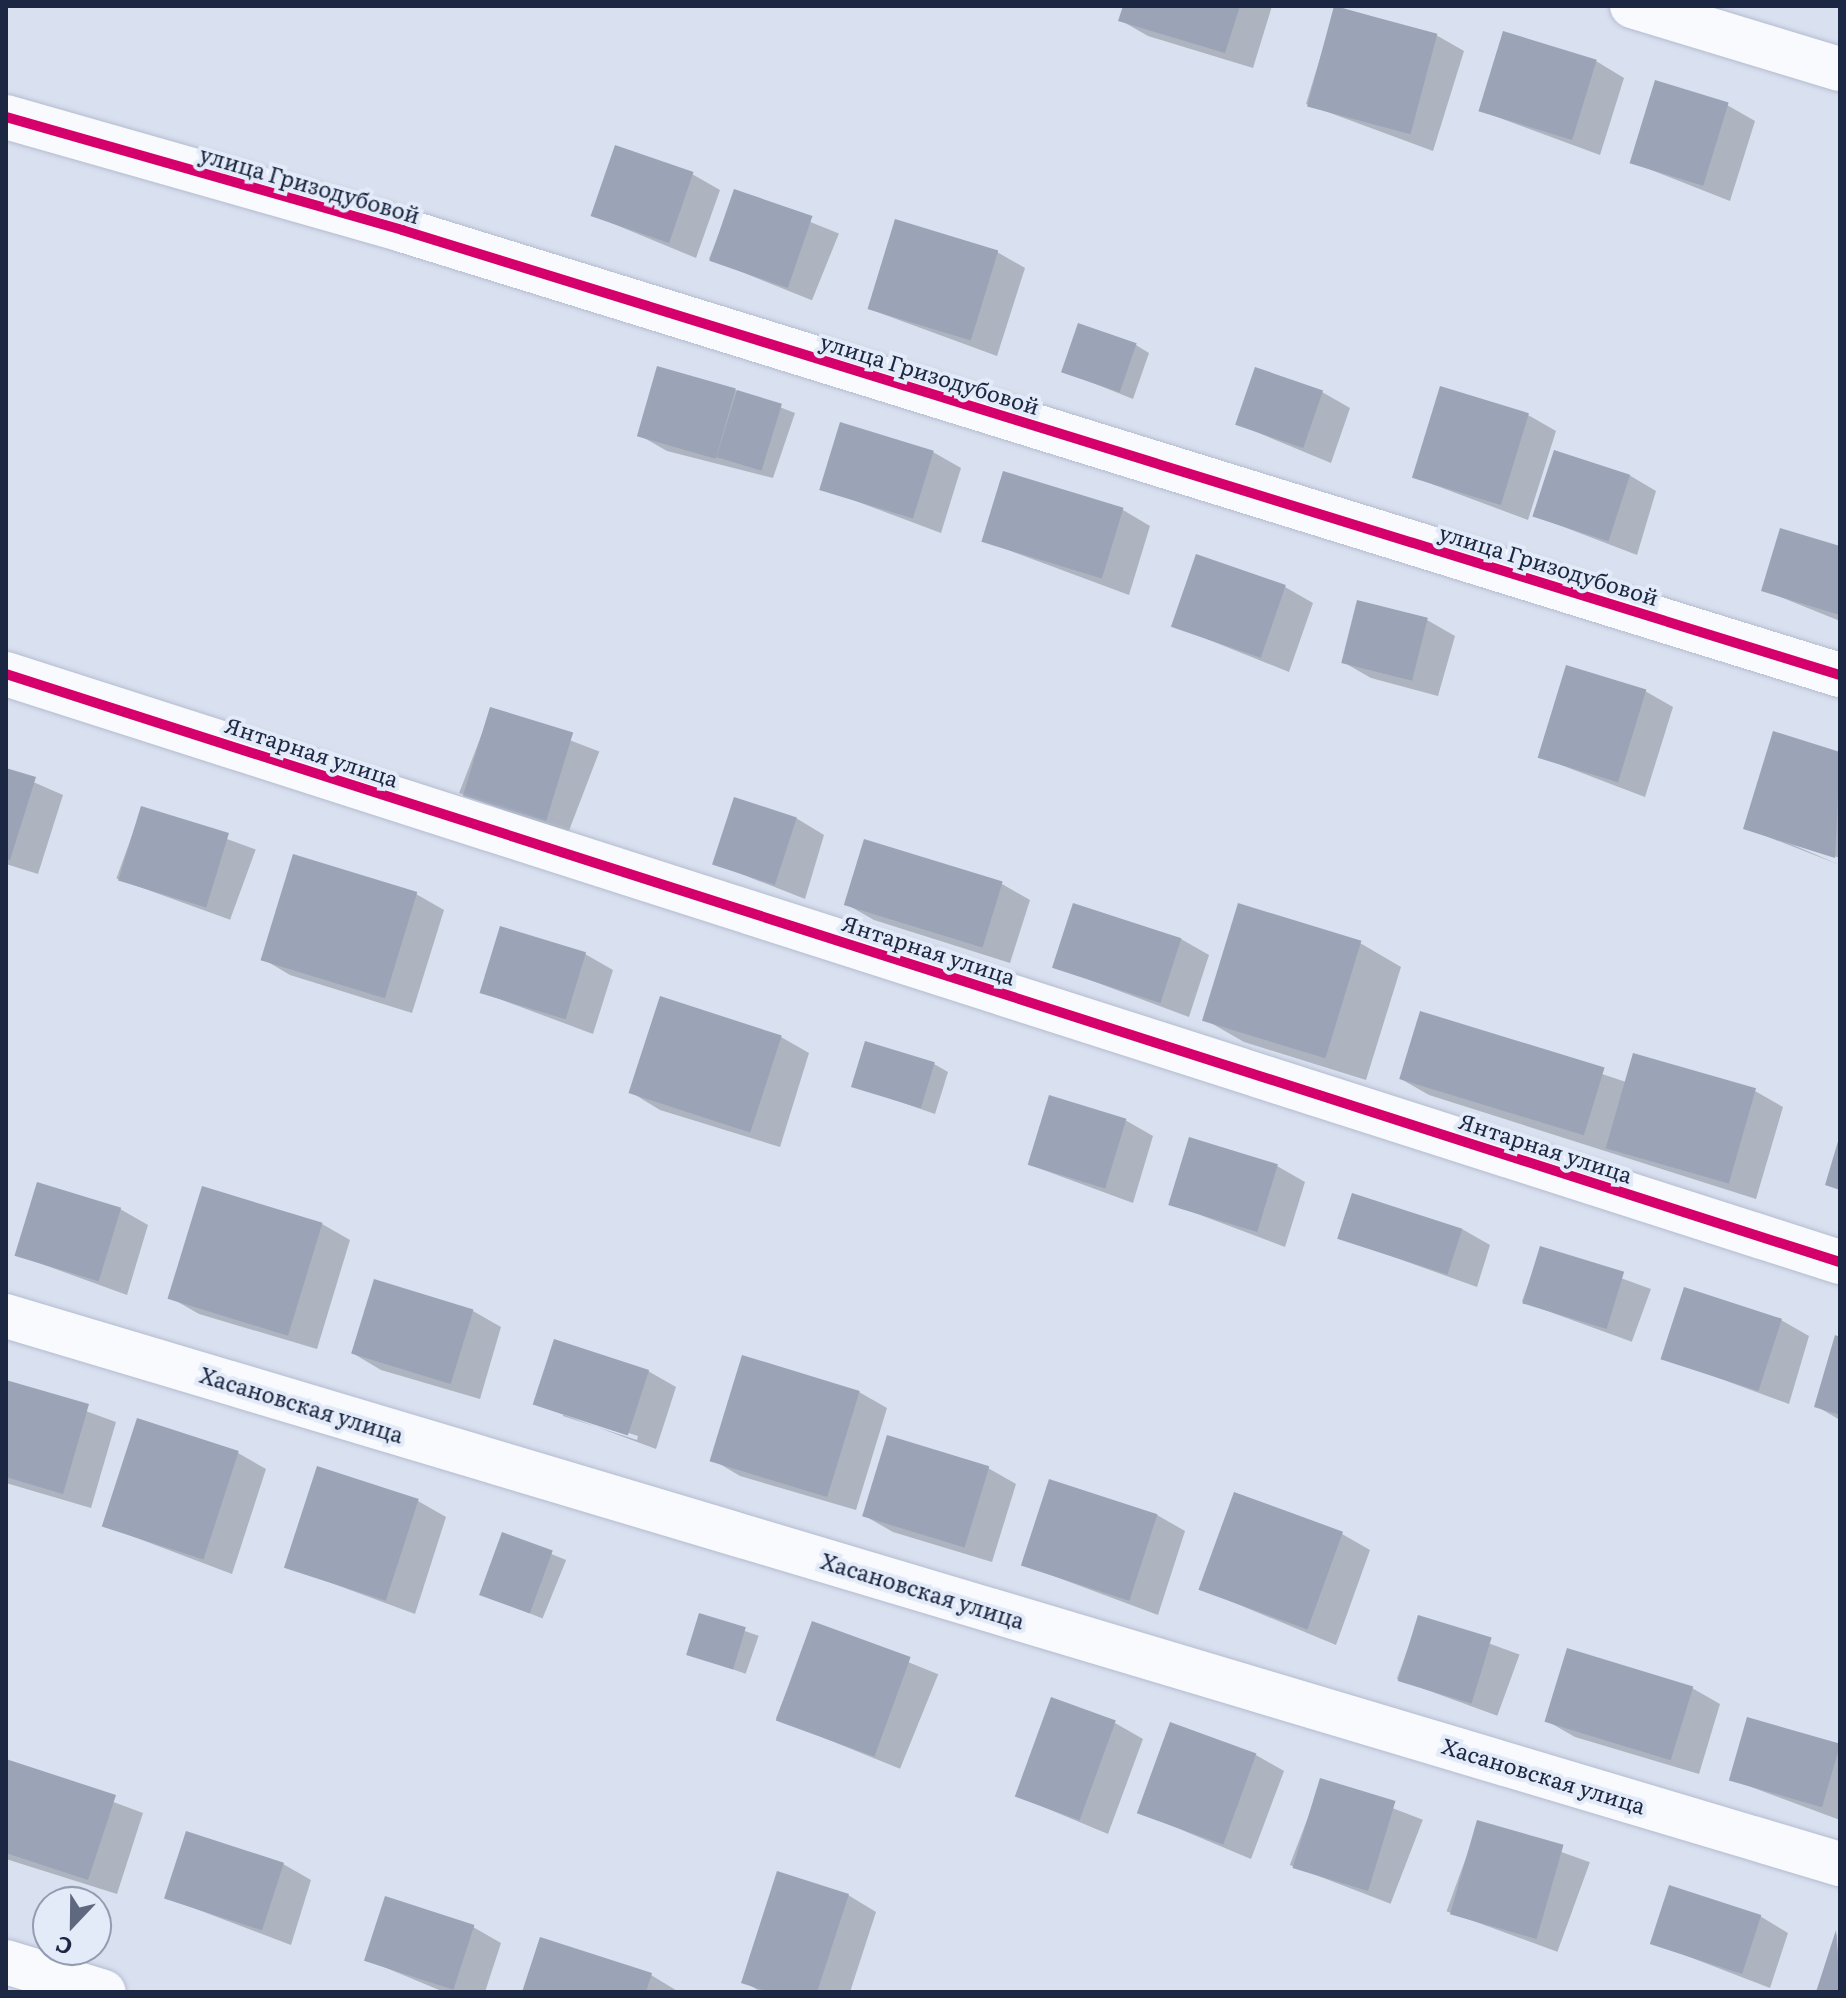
<!DOCTYPE html>
<html>
<head>
<meta charset="utf-8">
<style>
  body { margin:0 }
  #map { position:relative; width:1846px; height:1998px; overflow:hidden; background:#d9e0ef; font-family:Literata,serif }
  div>[style] { position:absolute }
  .shadow>* { inset:0; background:#0003; transform-origin:0 0 }
  .building>* { inset:0; background:#9ba4b6; transform-origin:0 0 }
  .roads { filter:drop-shadow(0 0 2px #b4bcd0) drop-shadow(0 0 2px #b4bcd0) }
  .street>* { height:44px; margin:-22px; padding:0 22px; transform-origin:22px; border-radius:22px; background:#f9fafd }
  .cycleway>* { height:10px; margin:-5px; padding:0 5px; transform-origin:5px; border-radius:5px; background:#d6006c }
  span { translate:-50% -50%; white-space:nowrap; text-align:center; line-height:1.15; -webkit-text-stroke:8px #e3eaf8; paint-order:stroke }
  .street-label { font-size:22px; color:#1c2843 }
  .frame { position:absolute; inset:0; border:8px solid #1c2843; pointer-events:none }
  .north { position:absolute; left:32px; top:1886px; width:80px; height:80px; box-sizing:border-box; background:#e3eaf8; border:2px solid #939cb0; border-radius:50%; rotate:202deg; font-size:22px; font-weight:700; line-height:32px; text-align:center; color:#1c2843 }
  .north::after { content:''; display:block; margin:auto; width:28px; height:36px; background:#5e687f; clip-path:polygon(50% 0,100% 100%,50% 72%,0 100%) }
</style>
</head>
<body>
<div id="map">
  <div class="shadow">
    <div style="clip-path:polygon(1125px 6px,1272px 6px,1253px 68px,1148px 36px,1120px 20px)"></div>
    <div style="clip-path:polygon(1336px 6px,1436px 35px,1464px 51px,1433px 151px,1306px 104px)"></div>
    <div style="clip-path:polygon(1596px 61px,1624px 78px,1600px 155px,1481px 111px)"></div>
    <div style="clip-path:polygon(1727px 105px,1755px 121px,1730px 201px,1631px 162px)"></div>
    <div style="clip-path:polygon(692px 174px,720px 190px,696px 258px,592px 215px)"></div>
    <div style="left:736px;top:192px;width:111px;height:72px;rotate:22deg"></div>
    <div style="clip-path:polygon(997px 252px,1025px 268px,997px 356px,869px 309px)"></div>
    <div style="clip-path:polygon(1136px 345px,1149px 353px,1133px 399px,1063px 371px)"></div>
    <div style="clip-path:polygon(735px 390px,795px 413px,773px 478px,667px 451px,639px 435px)"></div>
    <div style="clip-path:polygon(1322px 392px,1350px 408px,1331px 463px,1237px 424px)"></div>
    <div style="clip-path:polygon(1528px 415px,1556px 431px,1528px 520px,1413px 477px)"></div>
    <div style="clip-path:polygon(933px 452px,961px 468px,941px 533px,821px 488px)"></div>
    <div style="clip-path:polygon(1004px 473px,1123px 510px,1150px 526px,1129px 595px,984px 541px)"></div>
    <div style="clip-path:polygon(1629px 475px,1656px 491px,1637px 555px,1535px 516px)"></div>
    <div style="clip-path:polygon(1840px 548px,1840px 621px,1763px 590px)"></div>
    <div style="clip-path:polygon(1285px 587px,1313px 603px,1289px 672px,1172px 625px)"></div>
    <div style="clip-path:polygon(1427px 620px,1455px 636px,1438px 696px,1371px 678px,1343px 662px)"></div>
    <div style="clip-path:polygon(1645px 691px,1673px 707px,1645px 797px,1540px 757px)"></div>
    <div style="left:491px;top:710px;width:116px;height:89px;rotate:21deg"></div>
    <div style="clip-path:polygon(1774px 733px,1840px 754px,1840px 858px,1772px 836px,1840px 865px,1745px 828px)"></div>
    <div style="clip-path:polygon(6px 770px,63px 795px,38px 874px,6px 864px)"></div>
    <div style="left:142px;top:808px;width:121px;height:75px;rotate:20deg"></div>
    <div style="clip-path:polygon(796px 818px,824px 835px,805px 899px,716px 864px)"></div>
    <div style="clip-path:polygon(1002px 884px,1030px 900px,1010px 963px,874px 920px,846px 904px)"></div>
    <div style="clip-path:polygon(416px 894px,444px 910px,412px 1013px,290px 975px,263px 959px)"></div>
    <div style="clip-path:polygon(1181px 939px,1209px 955px,1189px 1017px,1055px 967px)"></div>
    <div style="clip-path:polygon(1360px 943px,1401px 967px,1366px 1080px,1244px 1042px,1204px 1019px)"></div>
    <div style="clip-path:polygon(585px 954px,613px 970px,593px 1034px,481px 992px)"></div>
    <div style="clip-path:polygon(1421px 1013px,1626px 1082px,1755px 1091px,1783px 1107px,1756px 1199px,1429px 1095px,1401px 1079px)"></div>
    <div style="clip-path:polygon(781px 1037px,809px 1053px,780px 1147px,660px 1110px,632px 1093px)"></div>
    <div style="clip-path:polygon(934px 1064px,948px 1072px,935px 1114px,854px 1086px)"></div>
    <div style="clip-path:polygon(1125px 1120px,1153px 1136px,1133px 1203px,1030px 1165px)"></div>
    <div style="clip-path:polygon(1277px 1166px,1305px 1182px,1285px 1247px,1171px 1204px)"></div>
    <div style="clip-path:polygon(120px 1209px,148px 1225px,127px 1295px,17px 1255px)"></div>
    <div style="clip-path:polygon(322px 1224px,350px 1240px,317px 1349px,199px 1314px,171px 1298px)"></div>
    <div style="clip-path:polygon(1462px 1229px,1490px 1245px,1477px 1287px,1341px 1238px)"></div>
    <div style="left:1541px;top:1249px;width:117px;height:56px;rotate:20deg"></div>
    <div style="clip-path:polygon(473px 1311px,501px 1327px,480px 1399px,381px 1370px,354px 1354px)"></div>
    <div style="clip-path:polygon(1781px 1320px,1809px 1336px,1789px 1404px,1664px 1358px)"></div>
    <div style="clip-path:polygon(1840px 1339px,1840px 1420px,1816px 1406px)"></div>
    <div style="clip-path:polygon(evenodd,648px 1371px,676px 1387px,656px 1449px,535px 1404px,648px 1371px,563px 1412px,638px 1436px,637px 1440px,563px 1416px,563px 1412px)"></div>
    <div style="clip-path:polygon(6px 1382px,116px 1422px,91px 1508px,6px 1483px)"></div>
    <div style="clip-path:polygon(859px 1392px,887px 1408px,856px 1510px,740px 1476px,713px 1460px)"></div>
    <div style="clip-path:polygon(238px 1453px,266px 1469px,232px 1574px,105px 1526px)"></div>
    <div style="clip-path:polygon(988px 1468px,1016px 1484px,992px 1562px,893px 1532px,865px 1516px)"></div>
    <div style="clip-path:polygon(418px 1501px,446px 1517px,415px 1614px,288px 1567px)"></div>
    <div style="clip-path:polygon(1157px 1515px,1185px 1531px,1158px 1615px,1024px 1565px)"></div>
    <div style="clip-path:polygon(1342px 1534px,1370px 1550px,1336px 1645px,1201px 1589px)"></div>
    <div style="left:504px;top:1535px;width:67px;height:63px;rotate:22deg"></div>
    <div style="left:701px;top:1616px;width:61px;height:40px;rotate:19deg"></div>
    <div style="left:1419px;top:1618px;width:107px;height:65px;rotate:20deg"></div>
    <div style="left:814px;top:1624px;width:134px;height:102px;rotate:22deg"></div>
    <div style="clip-path:polygon(1692px 1688px,1720px 1704px,1699px 1774px,1575px 1737px,1547px 1721px)"></div>
    <div style="clip-path:polygon(1748px 1719px,1840px 1747px,1840px 1820px,1730px 1779px)"></div>
    <div style="clip-path:polygon(1115px 1723px,1143px 1739px,1108px 1834px,1017px 1796px)"></div>
    <div style="clip-path:polygon(1256px 1755px,1284px 1771px,1251px 1859px,1139px 1812px)"></div>
    <div style="clip-path:polygon(6px 1762px,143px 1813px,117px 1894px,6px 1859px)"></div>
    <div style="left:1322px;top:1781px;width:108px;height:90px;rotate:21deg"></div>
    <div style="left:1479px;top:1822px;width:118px;height:95px;rotate:20deg"></div>
    <div style="clip-path:polygon(283px 1864px,311px 1880px,291px 1945px,167px 1898px)"></div>
    <div style="clip-path:polygon(848px 1895px,876px 1912px,850px 1992px,761px 1992px,744px 1982px)"></div>
    <div style="clip-path:polygon(1760px 1916px,1788px 1933px,1770px 1988px,1653px 1943px)"></div>
    <div style="clip-path:polygon(473px 1927px,501px 1943px,485px 1992px,444px 1992px,367px 1960px)"></div>
    <div style="clip-path:polygon(1837px 1933px,1840px 1992px,1818px 1992px)"></div>
    <div style="clip-path:polygon(651px 1975px,679px 1992px,524px 1992px)"></div>
  </div>
  <div class="building">
    <div style="clip-path:polygon(1123px 6px,1240px 6px,1225px 53px,1118px 21px)"></div>
    <div style="left:1334px;top:6px;width:107px;height:104px;rotate:15deg"></div>
    <div style="left:1503px;top:31px;width:98px;height:84px;rotate:17deg"></div>
    <div style="left:1655px;top:80px;width:77px;height:87px;rotate:17deg"></div>
    <div style="left:615px;top:145px;width:83px;height:75px;rotate:19deg"></div>
    <div style="left:734px;top:189px;width:83px;height:76px;rotate:19deg"></div>
    <div style="left:895px;top:219px;width:108px;height:94px;rotate:17deg"></div>
    <div style="left:1078px;top:323px;width:62px;height:52px;rotate:19deg"></div>
    <div style="left:657px;top:366px;width:82px;height:73px;rotate:16deg"></div>
    <div style="left:1255px;top:367px;width:72px;height:61px;rotate:19deg"></div>
    <div style="left:1440px;top:386px;width:93px;height:96px;rotate:17deg"></div>
    <div style="left:737px;top:390px;width:47px;height:70px;rotate:17deg"></div>
    <div style="left:840px;top:422px;width:98px;height:71px;rotate:17deg"></div>
    <div style="left:1554px;top:450px;width:80px;height:70px;rotate:18deg"></div>
    <div style="left:1003px;top:471px;width:126px;height:74px;rotate:17deg"></div>
    <div style="clip-path:polygon(1780px 528px,1840px 546px,1840px 615px,1761px 591px)"></div>
    <div style="left:1196px;top:554px;width:95px;height:77px;rotate:19deg"></div>
    <div style="left:1357px;top:600px;width:73px;height:65px;rotate:14deg"></div>
    <div style="left:1566px;top:665px;width:84px;height:97px;rotate:17deg"></div>
    <div style="left:490px;top:707px;width:87px;height:93px;rotate:17deg"></div>
    <div style="clip-path:polygon(1773px 731px,1840px 752px,1835px 858px,1743px 829px)"></div>
    <div style="clip-path:polygon(6px 768px,36px 777px,10px 860px,6px 858px)"></div>
    <div style="left:734px;top:797px;width:66px;height:71px;rotate:18deg"></div>
    <div style="left:141px;top:806px;width:92px;height:78px;rotate:17deg"></div>
    <div style="left:864px;top:839px;width:145px;height:69px;rotate:17deg"></div>
    <div style="left:293px;top:854px;width:130px;height:111px;rotate:17deg"></div>
    <div style="left:1073px;top:903px;width:114px;height:68px;rotate:18deg"></div>
    <div style="left:1238px;top:903px;width:129px;height:123px;rotate:17deg"></div>
    <div style="left:500px;top:926px;width:90px;height:70px;rotate:17deg"></div>
    <div style="left:660px;top:996px;width:128px;height:102px;rotate:18deg"></div>
    <div style="left:1420px;top:1011px;width:193px;height:71px;rotate:17deg"></div>
    <div style="left:865px;top:1041px;width:73px;height:48px;rotate:17deg"></div>
    <div style="left:1633px;top:1053px;width:128px;height:99px;rotate:16deg"></div>
    <div style="left:1049px;top:1095px;width:81px;height:73px;rotate:17deg"></div>
    <div style="left:1189px;top:1137px;width:93px;height:71px;rotate:17deg"></div>
    <div style="clip-path:polygon(1839px 1138px,1840px 1138px,1840px 1190px,1825px 1185px)"></div>
    <div style="left:37px;top:1182px;width:88px;height:77px;rotate:17deg"></div>
    <div style="left:202px;top:1186px;width:126px;height:118px;rotate:17deg"></div>
    <div style="left:1352px;top:1193px;width:116px;height:48px;rotate:18deg"></div>
    <div style="left:1540px;top:1246px;width:88px;height:60px;rotate:17deg"></div>
    <div style="left:374px;top:1279px;width:104px;height:78px;rotate:17deg"></div>
    <div style="left:1684px;top:1287px;width:103px;height:76px;rotate:18deg"></div>
    <div style="clip-path:polygon(1835px 1335px,1840px 1337px,1840px 1415px,1814px 1407px)"></div>
    <div style="left:554px;top:1339px;width:100px;height:69px;rotate:18deg"></div>
    <div style="left:742px;top:1355px;width:123px;height:111px;rotate:17deg"></div>
    <div style="clip-path:polygon(6px 1380px,89px 1404px,63px 1494px,6px 1477px)"></div>
    <div style="left:137px;top:1418px;width:107px;height:114px;rotate:18deg"></div>
    <div style="left:887px;top:1435px;width:107px;height:85px;rotate:17deg"></div>
    <div style="left:317px;top:1466px;width:107px;height:107px;rotate:18deg"></div>
    <div style="left:1049px;top:1479px;width:114px;height:91px;rotate:18deg"></div>
    <div style="left:1234px;top:1492px;width:116px;height:104px;rotate:20deg"></div>
    <div style="left:502px;top:1532px;width:54px;height:67px;rotate:20deg"></div>
    <div style="left:699px;top:1613px;width:49px;height:44px;rotate:17deg"></div>
    <div style="left:1418px;top:1615px;width:77px;height:69px;rotate:17deg"></div>
    <div style="left:812px;top:1621px;width:105px;height:106px;rotate:20deg"></div>
    <div style="left:1567px;top:1648px;width:132px;height:77px;rotate:17deg"></div>
    <div style="left:1051px;top:1697px;width:69px;height:106px;rotate:20deg"></div>
    <div style="left:1747px;top:1717px;width:97px;height:66px;rotate:16deg"></div>
    <div style="left:1170px;top:1722px;width:92px;height:97px;rotate:20deg"></div>
    <div style="clip-path:polygon(6px 1759px,116px 1795px,88px 1880px,6px 1853px)"></div>
    <div style="left:1320px;top:1778px;width:79px;height:94px;rotate:17deg"></div>
    <div style="left:1477px;top:1820px;width:90px;height:98px;rotate:16deg"></div>
    <div style="left:186px;top:1831px;width:103px;height:71px;rotate:18deg"></div>
    <div style="clip-path:polygon(777px 1871px,849px 1894px,817px 1992px,770px 1992px,741px 1983px)"></div>
    <div style="left:1669px;top:1885px;width:97px;height:62px;rotate:18deg"></div>
    <div style="left:385px;top:1896px;width:94px;height:68px;rotate:18deg"></div>
    <div style="clip-path:polygon(1836px 1930px,1840px 1992px,1816px 1992px)"></div>
    <div style="clip-path:polygon(540px 1937px,652px 1973px,646px 1992px,522px 1992px)"></div>
  </div>
  <div class="roads">
    <div class="street">
      <div style="left:1632px;top:6px;width:217px;rotate:16.9deg"></div>
      <div style="left:6px;top:117px;width:412px;rotate:15.9deg"></div>
      <div style="left:402px;top:230px;width:1505px;rotate:17.2deg"></div>
      <div style="left:6px;top:674px;width:1926px;rotate:17.78deg"></div>
      <div style="left:6px;top:1316px;width:1914px;rotate:16.64deg"></div>
      <div style="left:6px;top:1962px;width:102px;rotate:17deg"></div>
    </div>
  </div>
  <div class="cycleway">
    <div style="left:6px;top:117px;width:412px;rotate:15.9deg"></div>
    <div style="left:402px;top:230px;width:1505px;rotate:17.2deg"></div>
    <div style="left:6px;top:674px;width:1926px;rotate:17.78deg"></div>
  </div>
  <div class="street-label">
    <span style="left:310px;top:184px;rotate:16deg">улица Гризодубовой</span>
    <span style="left:930px;top:373px;rotate:17deg">улица Гризодубовой</span>
    <span style="left:1549px;top:564px;rotate:17deg">улица Гризодубовой</span>
    <span style="left:312px;top:751px;rotate:18deg">Янтарная улица</span>
    <span style="left:929px;top:949px;rotate:18deg">Янтарная улица</span>
    <span style="left:1546px;top:1147px;rotate:18deg">Янтарная улица</span>
    <span style="left:302px;top:1404px;rotate:17deg">Хасановская улица</span>
    <span style="left:923px;top:1590px;rotate:17deg">Хасановская улица</span>
    <span style="left:1544px;top:1775px;rotate:17deg">Хасановская улица</span>
  </div>
  <div class="frame"></div>
  <div class="north">С</div>
</div>
</body>
</html>
